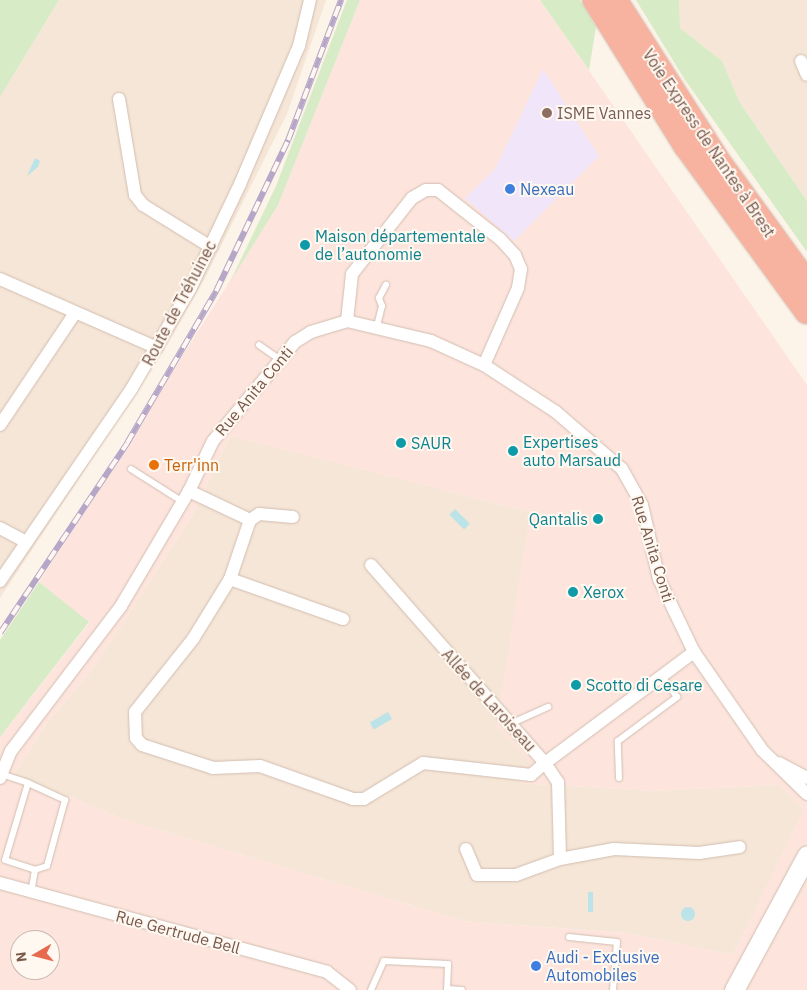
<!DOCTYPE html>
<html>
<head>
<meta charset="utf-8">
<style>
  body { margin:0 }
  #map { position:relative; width:807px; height:990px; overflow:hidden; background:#fdf4e9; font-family:"IBM Plex Sans",sans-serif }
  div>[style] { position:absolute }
  .residential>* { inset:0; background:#f5e6d7 }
  .commercial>* { inset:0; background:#fde5dd }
  .education>* { inset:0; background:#f1e5f9 }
  .green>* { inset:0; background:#d7ebc6 }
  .water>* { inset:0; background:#bce3e7; transform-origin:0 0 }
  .round { border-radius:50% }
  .roads { filter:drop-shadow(0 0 1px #d2bdb0) drop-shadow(0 0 1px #d2bdb0) }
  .lane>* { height:6px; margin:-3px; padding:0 3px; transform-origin:3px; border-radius:3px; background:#fff }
  .street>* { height:12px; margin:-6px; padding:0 6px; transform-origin:6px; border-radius:6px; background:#fff }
  .secondary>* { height:19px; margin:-9.5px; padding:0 9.5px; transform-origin:9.5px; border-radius:9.5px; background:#fff }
  .highway>* { height:24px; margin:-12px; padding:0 12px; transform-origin:12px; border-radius:12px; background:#f7b2a0 }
  .rail>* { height:5.5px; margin-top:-2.75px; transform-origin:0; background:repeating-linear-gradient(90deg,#fff8f0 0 11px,#b6a6c8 0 22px); box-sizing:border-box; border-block:1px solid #b6a6c8 }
  .dots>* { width:14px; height:14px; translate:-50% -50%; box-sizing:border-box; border:2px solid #fff8f0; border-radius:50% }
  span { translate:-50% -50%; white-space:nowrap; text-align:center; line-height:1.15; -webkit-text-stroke:4px #fff8f0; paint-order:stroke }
  .education-label { font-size:16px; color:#785e54 }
  .left { translate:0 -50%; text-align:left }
  .street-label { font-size:16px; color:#78594c }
  .shop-label { font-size:16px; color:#366cbe }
  .culture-label { font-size:16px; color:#0d838f }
  .right { translate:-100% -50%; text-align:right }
  .food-label { font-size:16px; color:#c56008 }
  .north { position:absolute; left:10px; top:930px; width:50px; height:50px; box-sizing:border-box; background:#fff8f0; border:1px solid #c9b8ae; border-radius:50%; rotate:262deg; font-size:14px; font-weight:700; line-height:20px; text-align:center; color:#78594c }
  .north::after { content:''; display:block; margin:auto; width:18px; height:22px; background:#e7694e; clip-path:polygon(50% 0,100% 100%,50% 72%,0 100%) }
</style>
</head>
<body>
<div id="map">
  <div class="residential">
    <div style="clip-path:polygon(59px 0,326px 0,287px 114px,206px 276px,165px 349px,0 598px,0 97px)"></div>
    <div style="clip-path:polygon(679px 0,807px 0,807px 201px,740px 103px,722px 61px,680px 28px)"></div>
    <div style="clip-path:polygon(230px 436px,530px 512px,521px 582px,532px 763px,519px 783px,652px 791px,779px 785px,804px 810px,733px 955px,627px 933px,464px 921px,126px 820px,14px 774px,48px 722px,92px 670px,191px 518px)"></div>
  </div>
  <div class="commercial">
    <div style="clip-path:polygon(evenodd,360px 0,540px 0,807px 385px,807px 990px,0 990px,0 737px,89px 623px,39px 582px,278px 205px,360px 0,230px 436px,530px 512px,496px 726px,532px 763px,519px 783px,652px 791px,779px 785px,803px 810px,733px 955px,627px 933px,464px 921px,126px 820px,14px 774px,48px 722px,92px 670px,191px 518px,230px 436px,360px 0,20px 940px,50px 940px,50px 970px,20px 970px,20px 940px)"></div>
  </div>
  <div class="education">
    <div style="clip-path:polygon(543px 69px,599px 156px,514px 241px,465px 198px,495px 169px)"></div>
  </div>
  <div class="green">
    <div style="clip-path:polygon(0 0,59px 0,0 97px)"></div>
    <div style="clip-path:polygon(347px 0,360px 0,278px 205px,230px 282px,276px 186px)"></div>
    <div style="clip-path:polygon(540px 0,580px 0,596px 27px,589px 70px)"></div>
    <div style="clip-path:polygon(636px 0,679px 0,680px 28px,722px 61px,740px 103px,807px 201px,807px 252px,685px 80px)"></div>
    <div style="clip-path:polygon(39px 582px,89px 622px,0 737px,0 640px)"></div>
  </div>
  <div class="water">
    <div style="clip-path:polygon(35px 158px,40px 161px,38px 167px,27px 176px)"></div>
    <div style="left:455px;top:509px;width:21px;height:8px;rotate:45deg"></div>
    <div style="left:388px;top:712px;width:8px;height:21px;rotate:60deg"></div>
    <div style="left:588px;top:892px;width:5px;height:20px"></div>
    <div class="round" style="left:681px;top:907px;width:14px;height:14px"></div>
  </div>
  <div class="roads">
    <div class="lane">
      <div style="left:377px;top:326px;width:21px;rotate:-76deg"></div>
      <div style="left:382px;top:306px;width:9px;rotate:-111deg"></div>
      <div style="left:379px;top:298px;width:15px;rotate:-62deg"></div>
      <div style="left:259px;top:345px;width:24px;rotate:35deg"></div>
      <div style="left:131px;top:469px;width:62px;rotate:32.4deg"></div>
      <div style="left:510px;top:724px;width:42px;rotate:-24.1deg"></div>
      <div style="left:1px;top:774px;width:28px;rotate:18deg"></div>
      <div style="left:28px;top:783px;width:80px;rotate:106.6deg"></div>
      <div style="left:5px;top:860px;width:32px;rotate:18deg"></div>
      <div style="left:35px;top:870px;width:22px;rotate:100deg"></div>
      <div style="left:619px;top:778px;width:37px;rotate:-92deg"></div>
      <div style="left:618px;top:741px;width:74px;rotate:-36.7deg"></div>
      <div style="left:677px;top:697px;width:27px;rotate:-126deg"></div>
      <div style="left:28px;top:783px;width:41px;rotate:24.7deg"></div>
      <div style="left:65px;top:800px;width:68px;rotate:105.3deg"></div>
      <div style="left:47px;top:866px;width:13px;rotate:162deg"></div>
      <div style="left:569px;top:937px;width:48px;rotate:5.9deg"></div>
      <div style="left:617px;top:942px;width:48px;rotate:94.8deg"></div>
      <div style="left:371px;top:990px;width:32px;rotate:-66deg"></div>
      <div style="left:384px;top:961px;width:64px;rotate:2.7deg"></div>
      <div style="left:448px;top:964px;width:25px;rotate:92deg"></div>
      <div style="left:447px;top:989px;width:15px;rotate:4deg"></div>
    </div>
    <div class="street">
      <div style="left:801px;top:61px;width:15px;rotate:67deg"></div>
      <div style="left:119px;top:99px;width:97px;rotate:80.5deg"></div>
      <div style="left:135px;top:195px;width:13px;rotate:51deg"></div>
      <div style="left:143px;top:205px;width:80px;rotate:31.7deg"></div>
      <div style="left:0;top:279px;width:171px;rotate:23.7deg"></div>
      <div style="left:347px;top:321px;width:47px;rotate:-83.9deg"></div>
      <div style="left:352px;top:274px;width:97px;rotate:-51.7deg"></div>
      <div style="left:412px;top:198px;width:16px;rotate:-30deg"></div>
      <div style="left:426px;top:190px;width:12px"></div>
      <div style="left:438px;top:190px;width:79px;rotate:38.3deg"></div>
      <div style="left:500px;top:239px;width:22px;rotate:47deg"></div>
      <div style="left:515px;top:255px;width:15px;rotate:67deg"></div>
      <div style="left:521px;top:269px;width:19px;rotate:99deg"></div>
      <div style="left:518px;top:288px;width:84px;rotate:113.8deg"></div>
      <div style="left:0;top:425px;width:135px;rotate:-56.2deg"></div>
      <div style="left:189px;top:491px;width:68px;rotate:25.4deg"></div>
      <div style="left:293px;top:517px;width:34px;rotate:-175deg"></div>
      <div style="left:259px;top:514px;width:11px;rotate:146deg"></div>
      <div style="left:250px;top:520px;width:62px;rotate:108.7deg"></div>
      <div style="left:230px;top:579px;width:70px;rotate:121.7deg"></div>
      <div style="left:193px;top:639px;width:93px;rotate:128.5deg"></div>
      <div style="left:135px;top:712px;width:26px;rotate:88deg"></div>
      <div style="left:136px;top:738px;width:9px;rotate:49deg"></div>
      <div style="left:142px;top:745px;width:75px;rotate:17.9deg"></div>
      <div style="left:213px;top:768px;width:47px;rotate:-2.4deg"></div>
      <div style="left:260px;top:766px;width:99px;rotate:19.5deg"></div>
      <div style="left:353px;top:799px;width:11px"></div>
      <div style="left:364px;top:799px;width:69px;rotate:-31.4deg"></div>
      <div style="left:423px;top:763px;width:109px;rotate:6.3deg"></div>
      <div style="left:531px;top:775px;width:18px;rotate:-41deg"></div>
      <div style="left:545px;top:763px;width:23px;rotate:56deg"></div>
      <div style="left:558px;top:782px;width:77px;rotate:88.5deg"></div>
      <div style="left:0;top:528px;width:30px;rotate:28deg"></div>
      <div style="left:371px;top:565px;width:264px;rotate:48.7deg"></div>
      <div style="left:545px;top:763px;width:186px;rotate:-36.7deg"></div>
      <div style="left:230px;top:579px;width:120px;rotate:19.5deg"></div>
      <div style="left:0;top:581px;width:234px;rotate:-55.6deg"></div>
      <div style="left:132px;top:388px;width:115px;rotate:-59.6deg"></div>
      <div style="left:190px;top:289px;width:116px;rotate:-64.5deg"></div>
      <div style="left:240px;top:184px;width:150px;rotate:-66.9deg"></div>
      <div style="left:299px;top:46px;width:47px;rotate:-76.6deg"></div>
      <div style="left:779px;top:763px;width:32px;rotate:28deg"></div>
      <div style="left:0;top:778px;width:29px;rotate:-68deg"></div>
      <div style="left:11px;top:751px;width:182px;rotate:-52.8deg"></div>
      <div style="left:121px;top:606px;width:134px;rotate:-59.4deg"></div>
      <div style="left:189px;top:491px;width:55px;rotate:-64.4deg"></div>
      <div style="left:213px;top:441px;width:129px;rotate:-50.4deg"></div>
      <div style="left:295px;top:342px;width:19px;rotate:-32deg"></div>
      <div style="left:311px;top:332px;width:38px;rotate:-17deg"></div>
      <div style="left:347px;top:321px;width:86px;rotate:13.4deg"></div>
      <div style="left:431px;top:341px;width:58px;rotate:24.4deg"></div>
      <div style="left:484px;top:365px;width:86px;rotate:33.1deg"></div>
      <div style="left:556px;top:412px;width:87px;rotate:40.8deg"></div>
      <div style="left:622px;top:469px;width:41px;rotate:60.9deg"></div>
      <div style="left:642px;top:505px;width:76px;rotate:77.1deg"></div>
      <div style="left:659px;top:579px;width:81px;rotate:64.4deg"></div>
      <div style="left:694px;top:652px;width:119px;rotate:55.2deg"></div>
      <div style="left:762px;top:750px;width:63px;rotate:44.4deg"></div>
      <div style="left:466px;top:849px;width:28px;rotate:67deg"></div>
      <div style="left:477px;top:875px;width:39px"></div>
      <div style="left:516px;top:875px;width:47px;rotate:-20deg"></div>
      <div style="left:560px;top:859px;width:55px;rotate:-10.5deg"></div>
      <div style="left:614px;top:849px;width:85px;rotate:2.7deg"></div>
      <div style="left:699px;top:853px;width:41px;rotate:-8.3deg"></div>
      <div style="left:0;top:883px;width:339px;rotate:15.2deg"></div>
      <div style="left:327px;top:972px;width:29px;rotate:38deg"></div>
    </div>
    <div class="secondary">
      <div style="left:734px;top:990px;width:153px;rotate:-61.6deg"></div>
    </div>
    <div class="highway">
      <div style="left:595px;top:0;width:172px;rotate:58.1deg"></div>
      <div style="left:686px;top:146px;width:205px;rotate:53.9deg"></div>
      <div style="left:615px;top:0;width:191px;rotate:57.4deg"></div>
      <div style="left:718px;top:161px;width:151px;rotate:53.9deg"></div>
    </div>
  </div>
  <div class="rail">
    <div style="left:0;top:633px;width:229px;rotate:-56.2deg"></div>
    <div style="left:127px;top:443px;width:176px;rotate:-59.6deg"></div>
    <div style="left:216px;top:291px;width:167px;rotate:-64.5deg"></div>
    <div style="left:288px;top:140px;width:150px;rotate:-69.3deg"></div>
  </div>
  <div class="dots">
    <div style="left:547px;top:113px;background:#8d6e63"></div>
    <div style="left:510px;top:189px;background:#3f7fe0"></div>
    <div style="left:305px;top:245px;background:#0f9aa8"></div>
    <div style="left:401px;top:443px;background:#0f9aa8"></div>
    <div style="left:513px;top:451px;background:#0f9aa8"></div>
    <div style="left:154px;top:465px;background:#e8710a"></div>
    <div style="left:598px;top:519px;background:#0f9aa8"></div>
    <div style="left:573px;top:592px;background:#0f9aa8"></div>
    <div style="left:576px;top:685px;background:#0f9aa8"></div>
    <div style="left:536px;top:966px;background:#3f7fe0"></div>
  </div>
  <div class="education-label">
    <span class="left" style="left:557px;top:113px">ISME Vannes</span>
  </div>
  <div class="street-label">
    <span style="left:709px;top:143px;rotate:56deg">Voie Express de Nantes à Brest</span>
    <span style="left:179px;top:303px;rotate:-62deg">Route de Tréhuinec</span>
    <span style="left:254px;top:391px;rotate:-50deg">Rue Anita Conti</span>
    <span style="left:653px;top:549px;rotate:73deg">Rue Anita Conti</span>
    <span style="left:489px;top:700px;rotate:48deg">Allée de Laroiseau</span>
    <span style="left:178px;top:932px;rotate:15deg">Rue Gertrude Bell</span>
  </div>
  <div class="shop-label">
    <span class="left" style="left:520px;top:189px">Nexeau</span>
    <span class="left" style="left:546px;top:966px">Audi - Exclusive<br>Automobiles</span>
  </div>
  <div class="culture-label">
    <span class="left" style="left:315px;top:245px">Maison départementale<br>de l’autonomie</span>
    <span class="left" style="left:523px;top:451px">Expertises<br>auto Marsaud</span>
    <span class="left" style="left:411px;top:443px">SAUR</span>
    <span class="right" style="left:588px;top:519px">Qantalis</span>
    <span class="left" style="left:583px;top:592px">Xerox</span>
    <span class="left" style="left:586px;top:685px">Scotto di Cesare</span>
  </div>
  <div class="food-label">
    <span class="left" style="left:164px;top:465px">Terr'inn</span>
  </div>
  <div class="north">N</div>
</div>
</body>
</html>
